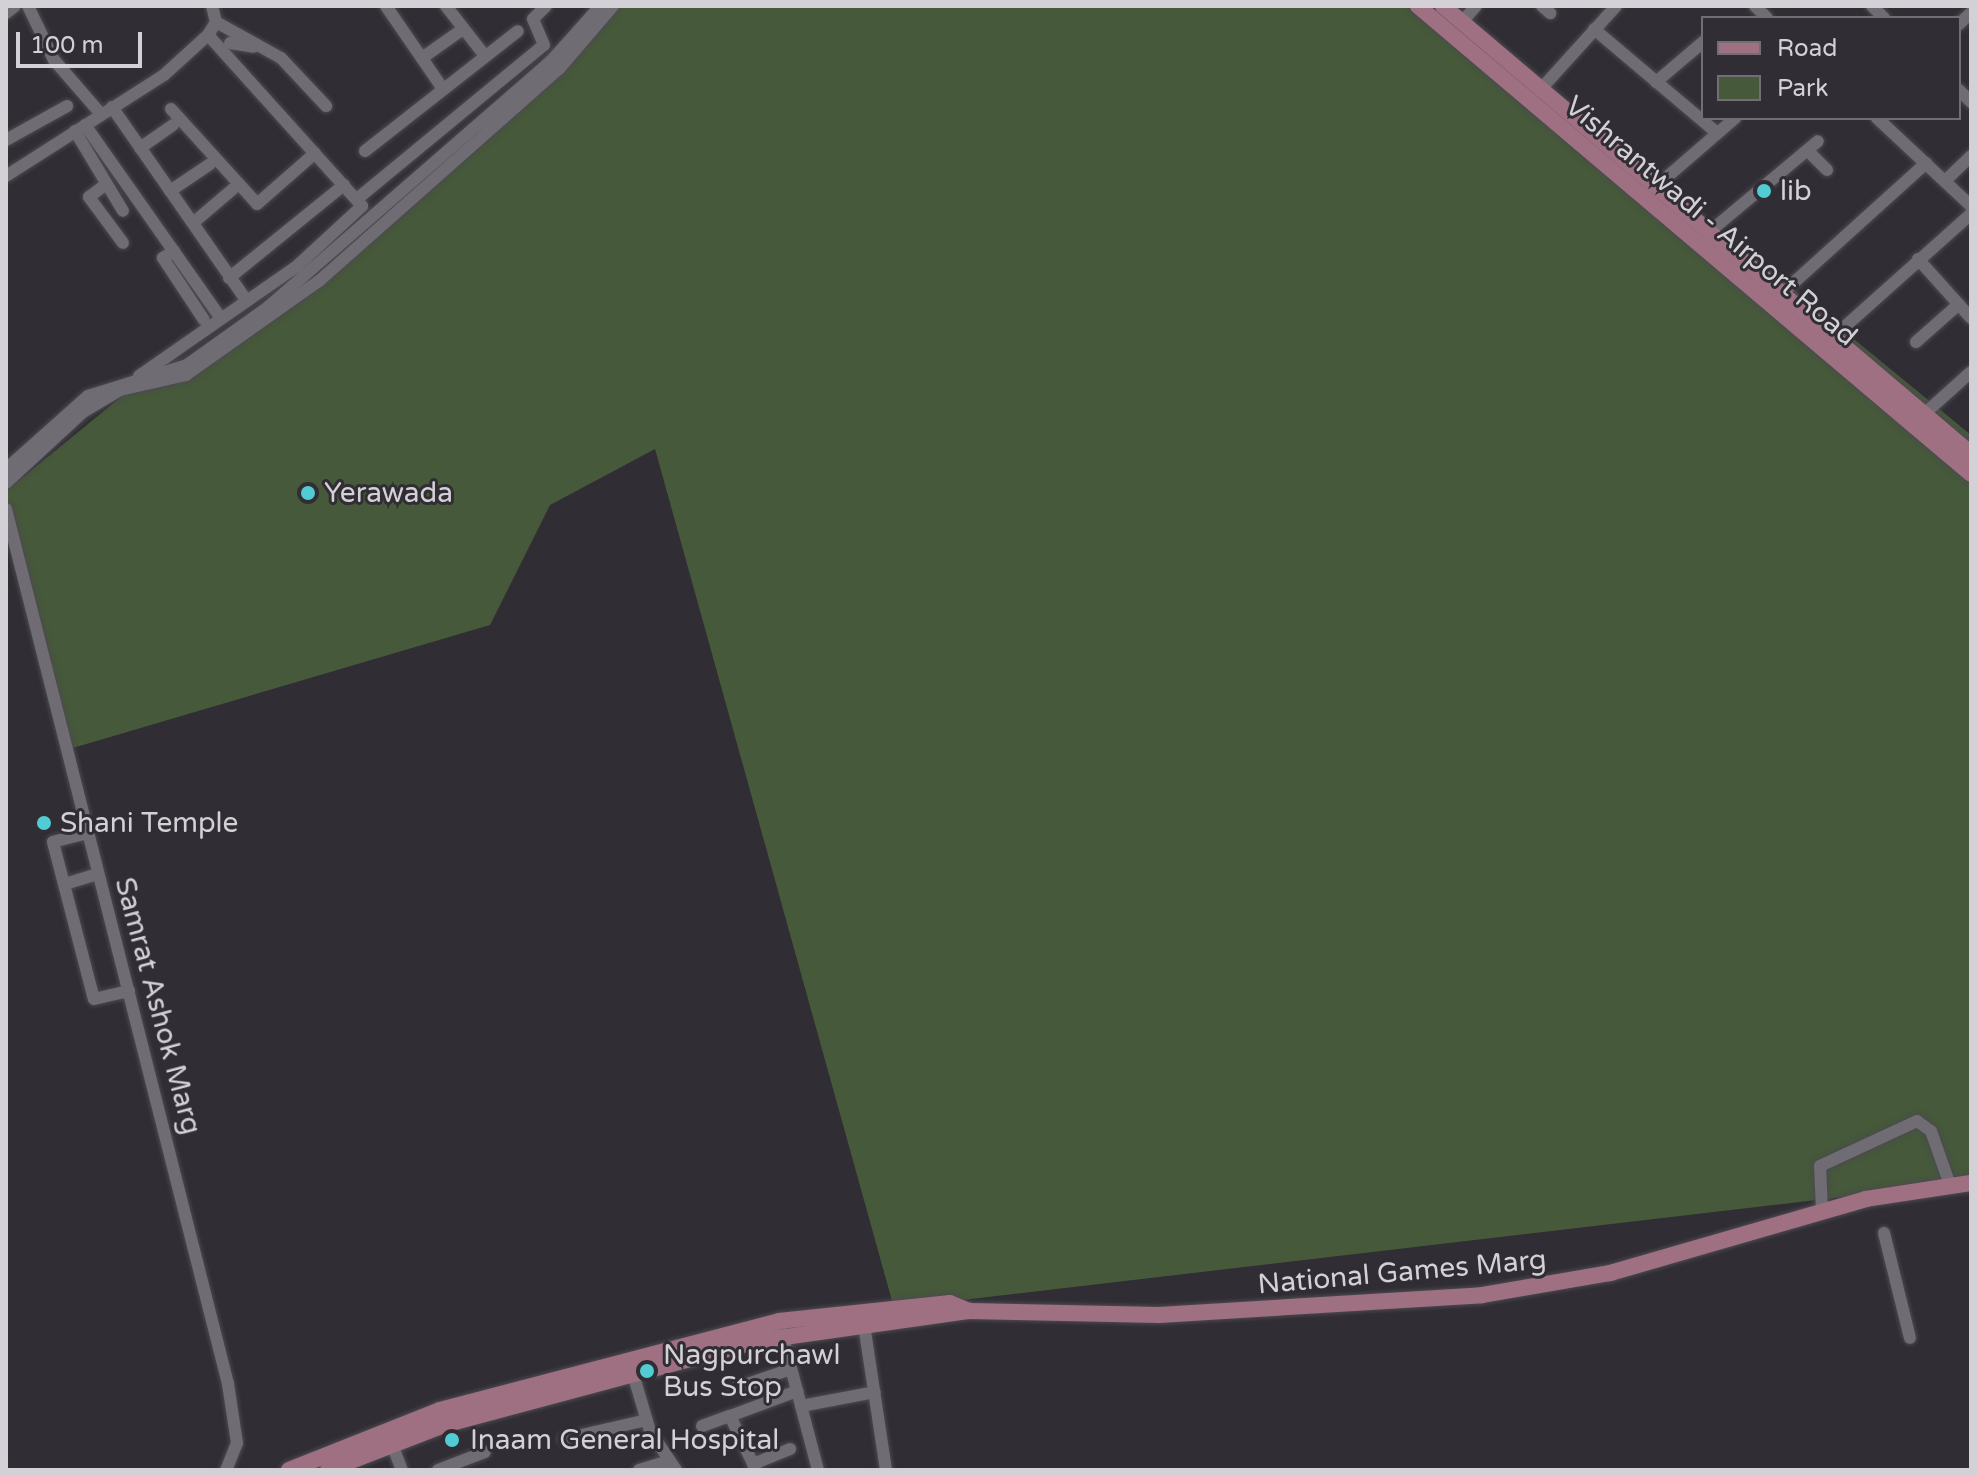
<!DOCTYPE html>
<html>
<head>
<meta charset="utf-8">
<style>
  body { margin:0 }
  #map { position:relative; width:1977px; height:1476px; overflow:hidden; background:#302d34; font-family:"Varela Round",sans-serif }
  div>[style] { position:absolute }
  .green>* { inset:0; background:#46593a }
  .roads { filter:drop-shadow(0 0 2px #4c4a50) drop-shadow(0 0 2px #4c4a50) }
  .minor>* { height:12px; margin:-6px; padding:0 6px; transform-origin:6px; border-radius:6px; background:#6f6c74 }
  .major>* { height:16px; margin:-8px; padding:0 8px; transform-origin:8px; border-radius:8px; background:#9f7082 }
  .dots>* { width:22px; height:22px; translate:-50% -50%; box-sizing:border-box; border:4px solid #302d34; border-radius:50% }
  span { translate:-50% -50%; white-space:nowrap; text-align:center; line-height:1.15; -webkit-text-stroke:6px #302d34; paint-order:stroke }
  .poi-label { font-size:28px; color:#d3d1d5 }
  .left { translate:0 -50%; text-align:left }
  .street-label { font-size:28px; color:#d3d1d5 }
  .frame { position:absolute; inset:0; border:8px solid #d3d1d5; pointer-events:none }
  .legend { position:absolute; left:1701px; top:16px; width:260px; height:104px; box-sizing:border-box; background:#302d34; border:2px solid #716f74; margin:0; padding:10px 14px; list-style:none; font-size:24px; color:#d3d1d5 }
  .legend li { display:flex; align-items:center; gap:16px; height:40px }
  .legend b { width:40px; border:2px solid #716f74 }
  .scale { position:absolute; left:16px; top:32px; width:126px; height:36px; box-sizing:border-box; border:4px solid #d3d1d5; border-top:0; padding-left:10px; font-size:24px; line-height:28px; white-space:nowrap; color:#d3d1d5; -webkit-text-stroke:6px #302d34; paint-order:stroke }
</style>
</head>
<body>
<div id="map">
  <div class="green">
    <div style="clip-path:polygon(595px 6px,1447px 6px,1971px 435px,1971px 1182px,894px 1308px,655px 449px,550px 505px,490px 625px,66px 750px,6px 520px,6px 491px,154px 370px,177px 375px,348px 256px)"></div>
  </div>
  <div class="roads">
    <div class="minor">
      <div style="left:28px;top:6px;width:60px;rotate:64.3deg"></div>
      <div style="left:54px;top:60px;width:72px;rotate:49deg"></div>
      <div style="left:386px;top:6px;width:101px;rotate:55.5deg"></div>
      <div style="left:446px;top:6px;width:63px;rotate:52deg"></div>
      <div style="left:1542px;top:6px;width:11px;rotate:41deg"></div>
      <div style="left:1755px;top:6px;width:17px;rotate:45deg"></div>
      <div style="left:1872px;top:6px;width:17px;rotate:45deg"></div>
      <div style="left:6px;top:13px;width:11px;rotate:-38deg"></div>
      <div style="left:216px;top:22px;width:74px;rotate:29deg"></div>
      <div style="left:281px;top:58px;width:66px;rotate:46.8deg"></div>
      <div style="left:1462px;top:22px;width:21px;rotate:-49deg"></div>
      <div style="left:1959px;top:24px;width:16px;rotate:-43deg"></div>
      <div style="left:1594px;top:29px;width:161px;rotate:40.2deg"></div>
      <div style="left:230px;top:43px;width:24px;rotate:9deg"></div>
      <div style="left:422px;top:58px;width:50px;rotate:-35.3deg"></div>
      <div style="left:1656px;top:82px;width:62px;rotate:-40.4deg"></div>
      <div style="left:1541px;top:89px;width:112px;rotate:-47.9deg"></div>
      <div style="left:1959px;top:90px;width:17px;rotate:45deg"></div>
      <div style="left:112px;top:107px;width:235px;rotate:55.2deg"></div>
      <div style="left:171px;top:109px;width:128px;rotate:47.8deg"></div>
      <div style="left:257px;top:204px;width:77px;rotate:-41.3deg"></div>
      <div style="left:1877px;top:118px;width:129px;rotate:43.1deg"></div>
      <div style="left:85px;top:125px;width:235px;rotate:54.9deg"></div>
      <div style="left:75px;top:131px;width:93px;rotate:59deg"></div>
      <div style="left:6px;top:140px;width:70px;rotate:-29.1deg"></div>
      <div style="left:140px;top:148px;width:40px;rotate:-34.9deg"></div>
      <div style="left:365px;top:151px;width:194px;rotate:-38.1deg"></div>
      <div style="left:1808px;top:151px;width:27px;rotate:45deg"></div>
      <div style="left:6px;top:176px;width:188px;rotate:-32.6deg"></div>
      <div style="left:164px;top:75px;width:59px;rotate:-42.3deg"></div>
      <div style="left:208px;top:35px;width:15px;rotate:-58deg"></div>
      <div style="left:216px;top:22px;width:16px;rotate:-104deg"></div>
      <div style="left:1945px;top:181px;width:36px;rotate:-44deg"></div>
      <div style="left:105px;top:185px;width:20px;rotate:143deg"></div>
      <div style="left:89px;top:197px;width:57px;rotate:53.5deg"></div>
      <div style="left:1652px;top:190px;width:110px;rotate:-40.9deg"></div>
      <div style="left:170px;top:191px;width:48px;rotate:-34deg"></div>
      <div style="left:357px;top:199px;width:242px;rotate:-39.5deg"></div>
      <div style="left:544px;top:45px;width:28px;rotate:-113deg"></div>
      <div style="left:533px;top:19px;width:18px;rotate:-45deg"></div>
      <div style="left:193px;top:223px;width:52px;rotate:-40.4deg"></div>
      <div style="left:1708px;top:233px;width:143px;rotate:-39.9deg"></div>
      <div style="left:174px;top:251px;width:13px;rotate:148deg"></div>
      <div style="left:163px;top:258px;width:74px;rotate:56.5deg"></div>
      <div style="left:1918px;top:259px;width:79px;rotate:48.1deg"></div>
      <div style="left:229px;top:278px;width:148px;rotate:-39deg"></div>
      <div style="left:1780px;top:295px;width:197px;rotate:-42.1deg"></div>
      <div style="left:1831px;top:339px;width:188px;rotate:-41.8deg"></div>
      <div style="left:1916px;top:342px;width:57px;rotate:-41.5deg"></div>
      <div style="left:139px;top:376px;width:191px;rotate:-34.8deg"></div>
      <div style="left:296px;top:267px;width:90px;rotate:-42.7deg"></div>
      <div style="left:362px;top:206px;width:230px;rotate:-132deg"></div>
      <div style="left:1923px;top:415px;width:64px;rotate:-41.9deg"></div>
      <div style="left:6px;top:469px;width:110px;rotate:-41.7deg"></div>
      <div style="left:88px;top:396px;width:104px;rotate:-17.4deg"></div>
      <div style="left:187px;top:365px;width:100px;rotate:-35.6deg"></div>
      <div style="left:268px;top:307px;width:378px;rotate:-41deg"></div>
      <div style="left:553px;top:59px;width:71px;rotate:-48.4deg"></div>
      <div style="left:6px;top:483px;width:105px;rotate:-42.7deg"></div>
      <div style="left:83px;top:412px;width:43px;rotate:-30.7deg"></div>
      <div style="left:120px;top:390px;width:68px;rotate:-12.8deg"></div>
      <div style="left:186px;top:375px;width:163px;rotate:-35.3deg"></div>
      <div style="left:319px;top:281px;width:320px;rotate:-41.5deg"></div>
      <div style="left:559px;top:69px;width:83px;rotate:-49.4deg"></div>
      <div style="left:6px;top:509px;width:903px;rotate:75.76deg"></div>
      <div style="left:228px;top:1384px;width:60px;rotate:81.3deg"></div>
      <div style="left:237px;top:1443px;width:29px;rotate:112deg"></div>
      <div style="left:88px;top:833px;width:36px;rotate:166deg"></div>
      <div style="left:53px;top:842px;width:162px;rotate:75.4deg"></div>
      <div style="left:94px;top:999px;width:36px;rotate:-13deg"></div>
      <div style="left:65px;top:884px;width:34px;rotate:-17deg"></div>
      <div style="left:1822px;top:1210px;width:44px;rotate:-92.6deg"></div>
      <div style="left:1820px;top:1166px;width:107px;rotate:-24.9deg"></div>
      <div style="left:1917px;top:1121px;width:17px;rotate:36deg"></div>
      <div style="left:1931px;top:1131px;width:57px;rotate:70.6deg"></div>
      <div style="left:1884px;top:1233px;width:108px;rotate:76.1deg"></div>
      <div style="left:863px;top:1318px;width:154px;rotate:81.4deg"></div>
      <div style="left:781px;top:1330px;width:145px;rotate:75.2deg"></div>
      <div style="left:631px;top:1367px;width:67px;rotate:73.5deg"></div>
      <div style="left:650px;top:1431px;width:47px;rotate:56.3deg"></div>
      <div style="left:733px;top:1389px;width:61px;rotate:-19deg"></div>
      <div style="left:801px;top:1406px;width:75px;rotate:-10.7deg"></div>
      <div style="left:702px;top:1426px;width:30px;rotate:-20deg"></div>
      <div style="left:390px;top:1439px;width:33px;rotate:69deg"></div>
      <div style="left:564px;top:1439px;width:85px;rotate:-12.9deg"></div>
      <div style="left:753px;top:1464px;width:40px;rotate:-22deg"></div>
      <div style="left:438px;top:1470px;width:50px;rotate:-21deg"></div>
      <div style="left:639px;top:1470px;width:30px;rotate:-17deg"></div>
      <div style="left:756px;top:1470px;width:60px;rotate:-115.7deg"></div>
      <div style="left:730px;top:1416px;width:72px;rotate:-20.5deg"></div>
    </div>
    <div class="major">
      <div style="left:1418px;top:6px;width:724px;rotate:40.24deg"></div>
      <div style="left:1443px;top:6px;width:692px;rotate:40.31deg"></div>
      <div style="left:289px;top:1470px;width:162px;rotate:-21.7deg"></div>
      <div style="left:440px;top:1410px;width:350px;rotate:-14.7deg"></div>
      <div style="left:779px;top:1321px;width:172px;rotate:-6deg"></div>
      <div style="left:950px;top:1303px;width:21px;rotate:23deg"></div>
      <div style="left:969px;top:1311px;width:190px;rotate:1.2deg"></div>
      <div style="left:1159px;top:1315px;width:324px;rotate:-3.5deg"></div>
      <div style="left:1482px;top:1295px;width:130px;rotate:-9.8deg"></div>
      <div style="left:1610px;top:1273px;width:266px;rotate:-16.1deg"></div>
      <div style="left:1866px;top:1199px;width:106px;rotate:-8.7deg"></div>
      <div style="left:328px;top:1470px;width:124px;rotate:-21.2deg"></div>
      <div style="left:444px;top:1425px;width:324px;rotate:-15deg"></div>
      <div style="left:757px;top:1341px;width:214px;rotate:-8.1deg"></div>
    </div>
  </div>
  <div class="dots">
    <div style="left:1764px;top:191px;background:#51ccd4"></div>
    <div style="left:308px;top:493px;background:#51ccd4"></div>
    <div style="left:44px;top:823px;background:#51ccd4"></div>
    <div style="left:647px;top:1371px;background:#51ccd4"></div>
    <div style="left:452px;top:1440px;background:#51ccd4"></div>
  </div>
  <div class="poi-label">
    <span class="left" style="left:1780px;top:191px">lib</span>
    <span class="left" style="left:324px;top:493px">Yerawada</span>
    <span class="left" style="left:60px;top:823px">Shani Temple</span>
    <span class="left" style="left:663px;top:1371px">Nagpurchawl<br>Bus Stop</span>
    <span class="left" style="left:470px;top:1440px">Inaam General Hospital</span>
  </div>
  <div class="street-label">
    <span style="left:1711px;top:221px;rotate:40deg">Vishrantwadi - Airport Road</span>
    <span style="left:158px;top:1006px;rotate:75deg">Samrat Ashok Marg</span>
    <span style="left:1402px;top:1272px;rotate:-5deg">National Games Marg</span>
  </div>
  <div class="frame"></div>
  <ul class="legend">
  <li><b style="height:10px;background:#9f7082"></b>Road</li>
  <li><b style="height:22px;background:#46593a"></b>Park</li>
  </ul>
  <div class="scale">100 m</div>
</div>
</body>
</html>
